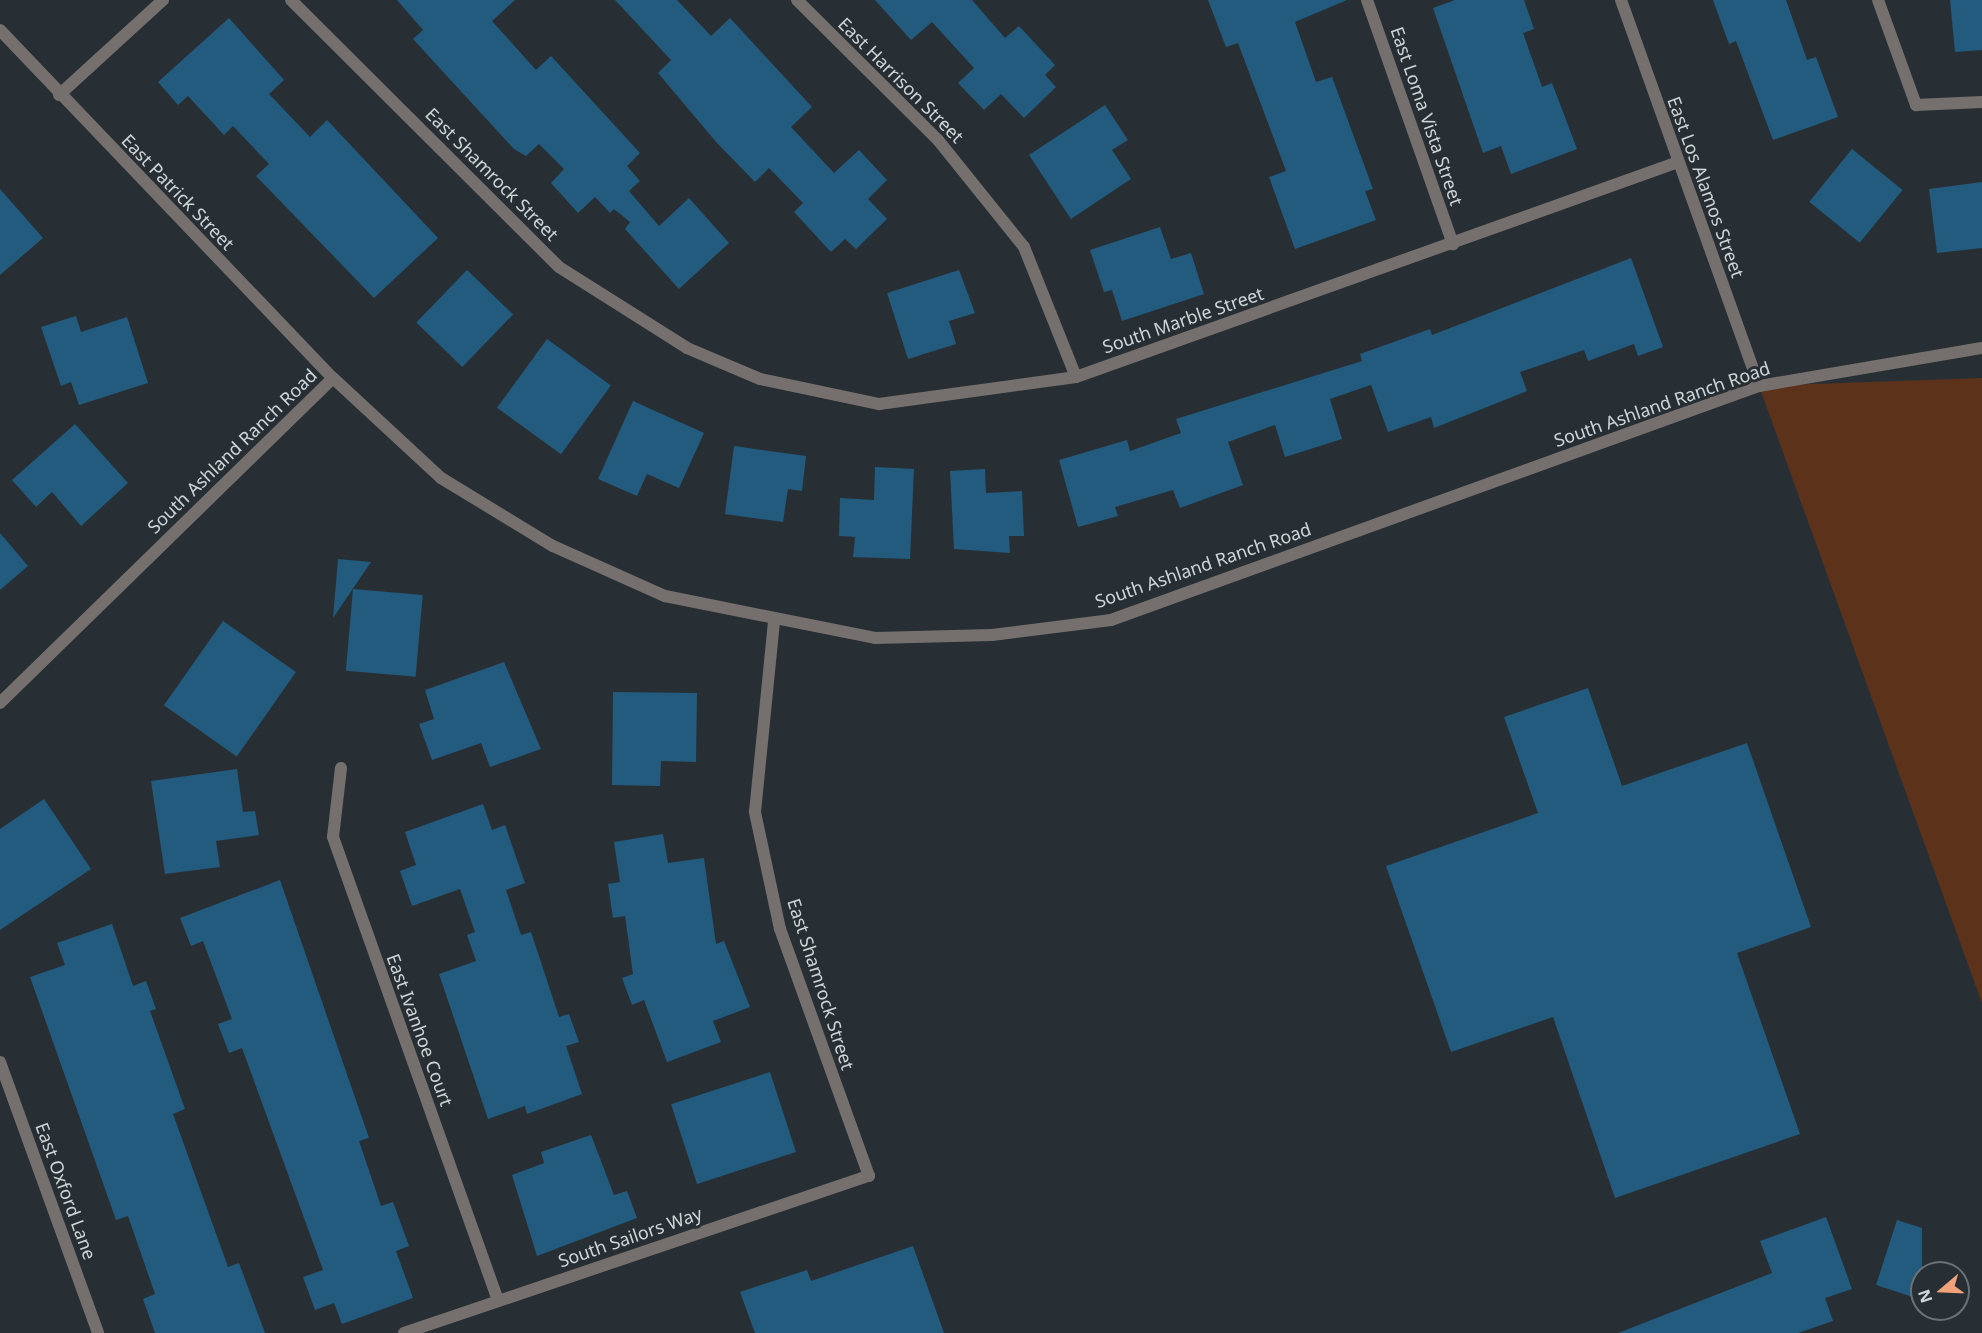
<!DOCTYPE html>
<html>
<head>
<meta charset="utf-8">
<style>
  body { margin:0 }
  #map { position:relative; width:1982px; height:1333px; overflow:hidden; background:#282f34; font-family:"Noto Sans",sans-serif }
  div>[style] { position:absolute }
  .green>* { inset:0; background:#5d321b }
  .building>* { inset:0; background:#225b7d; transform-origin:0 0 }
  .minor>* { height:12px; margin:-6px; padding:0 6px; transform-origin:6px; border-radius:6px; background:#75706e }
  span { translate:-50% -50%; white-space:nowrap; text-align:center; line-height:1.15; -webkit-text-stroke:6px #282f34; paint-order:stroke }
  .street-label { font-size:18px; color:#d0d5d8 }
  .north { position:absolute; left:1910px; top:1261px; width:60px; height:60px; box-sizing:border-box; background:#282f34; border:2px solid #6b7176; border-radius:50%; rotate:251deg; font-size:16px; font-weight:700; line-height:24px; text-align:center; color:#d0d5d8 }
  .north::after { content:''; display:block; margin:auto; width:21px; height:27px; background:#f1a27b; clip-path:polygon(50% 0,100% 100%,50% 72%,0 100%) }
</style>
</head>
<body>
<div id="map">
  <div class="green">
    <div style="clip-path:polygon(1982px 378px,1982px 1003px,1759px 386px)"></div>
  </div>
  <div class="building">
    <div style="clip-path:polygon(397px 0,515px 0,492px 21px,536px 70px,551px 56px,640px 153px,627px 166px,640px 181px,629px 191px,659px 226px,689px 198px,729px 243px,679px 289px,625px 229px,630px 222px,614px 209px,610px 213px,595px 197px,578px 213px,551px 183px,564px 169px,539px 144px,526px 156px,514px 149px,413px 39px,423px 30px)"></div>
    <div style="clip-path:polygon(615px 0,677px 0,711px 36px,730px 18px,812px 107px,791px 127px,834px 173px,859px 150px,887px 180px,868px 199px,887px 219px,856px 249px,845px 239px,831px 252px,794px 212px,803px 203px,769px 168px,755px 182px,717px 143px,658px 73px,671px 60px)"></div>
    <div style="clip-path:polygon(875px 0,972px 0,1005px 38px,1019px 26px,1055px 65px,1045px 75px,1056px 87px,1024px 118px,1001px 94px,984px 110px,958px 83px,974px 68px,932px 22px,911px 40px)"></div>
    <div style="clip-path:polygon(1208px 0,1347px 0,1295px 22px,1316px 82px,1332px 77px,1373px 189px,1365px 191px,1376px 220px,1295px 249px,1269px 177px,1286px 171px,1238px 43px,1226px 47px)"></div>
    <div style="clip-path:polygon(1455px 0,1524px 0,1534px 29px,1523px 33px,1542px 87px,1552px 83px,1577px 149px,1511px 174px,1501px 146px,1483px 153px,1433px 8px)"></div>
    <div style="clip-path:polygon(1713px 0,1786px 0,1807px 60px,1816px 57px,1838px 117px,1773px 140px,1736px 41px,1729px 44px)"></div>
    <div style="clip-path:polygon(1950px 0,1982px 0,1982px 50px,1955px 52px)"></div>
    <div style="clip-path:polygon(229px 18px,284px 80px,269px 94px,310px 137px,327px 120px,438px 238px,374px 298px,256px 176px,269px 164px,233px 126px,224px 135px,188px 96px,178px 105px,158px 82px)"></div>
    <div style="clip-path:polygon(1105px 105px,1128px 140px,1112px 150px,1131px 179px,1071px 219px,1029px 155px)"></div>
    <div style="left:1852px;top:149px;width:65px;height:68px;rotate:39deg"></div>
    <div style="clip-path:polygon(1982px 182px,1982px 248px,1937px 253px,1929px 189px)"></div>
    <div style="clip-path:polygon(0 189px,43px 238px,0 275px)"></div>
    <div style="clip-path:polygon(1160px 227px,1171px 259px,1191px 253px,1204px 294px,1122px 321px,1112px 290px,1104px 292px,1090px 250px)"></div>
    <div style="clip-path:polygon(1631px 258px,1663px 347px,1638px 356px,1634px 344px,1588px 361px,1584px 350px,1520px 372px,1527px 391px,1434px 428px,1431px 417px,1388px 432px,1371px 385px,1330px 399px,1342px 439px,1285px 457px,1275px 425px,1228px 442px,1243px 485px,1180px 508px,1173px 490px,1115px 507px,1118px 516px,1078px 527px,1059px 460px,1127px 440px,1130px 451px,1181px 433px,1176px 419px,1362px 361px,1360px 354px,1430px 329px,1432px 335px)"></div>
    <div style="left:467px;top:270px;width:64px;height:73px;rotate:44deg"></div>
    <div style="clip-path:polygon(959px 270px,975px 313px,949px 321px,956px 344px,908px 359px,887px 293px)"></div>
    <div style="clip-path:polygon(76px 316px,81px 332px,127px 317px,148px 383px,79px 405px,71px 382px,61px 386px,41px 327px)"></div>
    <div style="left:547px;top:339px;width:79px;height:85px;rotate:36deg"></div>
    <div style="clip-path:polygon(633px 401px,704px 433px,679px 488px,647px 474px,637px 496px,598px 479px)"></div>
    <div style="clip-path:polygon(75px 424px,128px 483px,81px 526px,52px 492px,36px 507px,12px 480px)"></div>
    <div style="clip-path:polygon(734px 446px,806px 456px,802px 491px,788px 489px,783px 522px,725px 514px)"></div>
    <div style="clip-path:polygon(875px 467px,914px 469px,910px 559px,853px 557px,855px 537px,839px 536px,840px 498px,874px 500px)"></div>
    <div style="clip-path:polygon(985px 469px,986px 493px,1022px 491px,1024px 536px,1009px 536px,1010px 553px,954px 549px,950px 471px)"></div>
    <div style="clip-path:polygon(0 533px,28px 566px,0 590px)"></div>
    <div style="clip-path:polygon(338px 559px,371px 562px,333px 618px)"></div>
    <div style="left:353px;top:589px;width:70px;height:82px;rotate:5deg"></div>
    <div style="left:223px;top:621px;width:89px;height:103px;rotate:35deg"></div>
    <div style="clip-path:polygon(504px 662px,541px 749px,490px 767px,481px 743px,432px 760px,419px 724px,434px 719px,425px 690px)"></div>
    <div style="clip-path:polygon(1588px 688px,1622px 786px,1747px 743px,1811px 927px,1737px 953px,1800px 1134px,1615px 1198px,1553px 1017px,1451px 1052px,1386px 866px,1538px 813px,1504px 717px)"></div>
    <div style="clip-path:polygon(613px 692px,697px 693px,696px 762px,661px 761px,660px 786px,612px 785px)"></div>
    <div style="clip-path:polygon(237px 769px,243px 812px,255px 811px,259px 835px,216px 841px,220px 867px,165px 874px,151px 781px)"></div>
    <div style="clip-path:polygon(44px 799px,91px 869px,0 930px,0 829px)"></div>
    <div style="clip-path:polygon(483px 804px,492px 830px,505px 825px,525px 883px,506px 890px,521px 935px,531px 932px,559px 1017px,569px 1014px,579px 1042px,566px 1046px,582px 1094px,527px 1114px,525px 1106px,488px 1119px,439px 974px,476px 961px,467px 935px,475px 932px,460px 889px,412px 906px,400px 871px,416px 865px,405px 832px)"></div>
    <div style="clip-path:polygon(663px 834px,668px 863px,704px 858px,716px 944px,724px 941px,750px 1007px,713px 1021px,721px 1042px,667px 1062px,644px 1000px,632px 1005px,622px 978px,633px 974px,625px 916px,613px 918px,608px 884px,620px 882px,614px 842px)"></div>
    <div style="clip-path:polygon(280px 880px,369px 1138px,359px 1141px,381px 1206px,393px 1202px,409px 1246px,396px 1251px,413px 1298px,342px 1324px,334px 1303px,315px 1310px,303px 1277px,323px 1270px,242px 1048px,229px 1053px,218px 1024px,232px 1019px,203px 941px,191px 946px,180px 918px)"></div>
    <div style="clip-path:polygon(112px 924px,133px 986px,146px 981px,156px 1009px,150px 1011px,185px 1109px,173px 1114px,228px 1267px,239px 1263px,265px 1333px,155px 1333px,143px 1299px,155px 1294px,128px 1216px,116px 1220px,30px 977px,65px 965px,57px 943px)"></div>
    <div style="left:770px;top:1072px;width:84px;height:104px;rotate:72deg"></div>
    <div style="clip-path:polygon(591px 1135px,614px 1195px,627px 1191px,637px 1218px,537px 1256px,512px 1175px,544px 1163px,541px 1152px)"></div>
    <div style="clip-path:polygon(1826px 1217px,1852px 1289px,1825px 1298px,1833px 1321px,1798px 1333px,1618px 1333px,1772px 1273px,1760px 1241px)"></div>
    <div style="clip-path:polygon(1897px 1220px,1922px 1228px,1922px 1300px,1876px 1285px)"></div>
    <div style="clip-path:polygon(913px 1246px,944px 1333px,755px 1333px,740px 1292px,807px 1270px,811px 1281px)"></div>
  </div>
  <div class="minor">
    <div style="left:291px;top:0;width:378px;rotate:44.9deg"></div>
    <div style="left:559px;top:267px;width:151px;rotate:32.3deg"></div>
    <div style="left:687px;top:348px;width:79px;rotate:23deg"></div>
    <div style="left:760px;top:379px;width:122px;rotate:11.9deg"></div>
    <div style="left:879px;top:404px;width:199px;rotate:-7.8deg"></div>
    <div style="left:1076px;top:377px;width:639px;rotate:-19.65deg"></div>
    <div style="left:797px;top:0;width:199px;rotate:44.8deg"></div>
    <div style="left:938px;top:140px;width:137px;rotate:51.2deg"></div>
    <div style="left:1024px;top:247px;width:140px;rotate:68.2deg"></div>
    <div style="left:1367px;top:0;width:259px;rotate:70.6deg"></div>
    <div style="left:1621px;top:0;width:410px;rotate:70.3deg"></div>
    <div style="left:1878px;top:0;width:112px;rotate:70.1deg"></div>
    <div style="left:1916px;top:105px;width:66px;rotate:-2.6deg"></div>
    <div style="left:0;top:30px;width:482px;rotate:46.3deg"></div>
    <div style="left:333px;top:378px;width:147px;rotate:42.8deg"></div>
    <div style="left:441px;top:478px;width:131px;rotate:31.3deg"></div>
    <div style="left:553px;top:546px;width:123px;rotate:24.1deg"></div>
    <div style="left:665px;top:596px;width:214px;rotate:11.3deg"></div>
    <div style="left:875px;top:638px;width:117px;rotate:-1.5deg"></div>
    <div style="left:992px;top:635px;width:120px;rotate:-7.2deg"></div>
    <div style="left:1111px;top:620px;width:689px;rotate:-19.86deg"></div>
    <div style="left:1759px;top:386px;width:226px;rotate:-9.7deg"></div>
    <div style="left:59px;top:95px;width:141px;rotate:-42.4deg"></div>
    <div style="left:0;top:703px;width:465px;rotate:-44.3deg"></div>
    <div style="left:341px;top:768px;width:69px;rotate:96.6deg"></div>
    <div style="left:333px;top:837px;width:492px;rotate:70.4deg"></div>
    <div style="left:0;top:1062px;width:288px;rotate:70.1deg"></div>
    <div style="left:404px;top:1333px;width:491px;rotate:-18.7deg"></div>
    <div style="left:869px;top:1176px;width:263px;rotate:-109.8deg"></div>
    <div style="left:780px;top:929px;width:120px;rotate:-102.1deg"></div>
    <div style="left:755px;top:812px;width:192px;rotate:-84.3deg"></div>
  </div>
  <div class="street-label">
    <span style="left:901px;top:80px;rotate:45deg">East Harrison Street</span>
    <span style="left:1427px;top:116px;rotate:71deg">East Loma Vista Street</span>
    <span style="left:492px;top:174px;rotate:45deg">East Shamrock Street</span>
    <span style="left:1706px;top:187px;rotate:70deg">East Los Alamos Street</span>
    <span style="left:178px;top:192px;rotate:46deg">East Patrick Street</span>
    <span style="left:1183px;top:320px;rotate:-19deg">South Marble Street</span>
    <span style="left:1662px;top:404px;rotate:-19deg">South Ashland Ranch Road</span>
    <span style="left:232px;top:451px;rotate:-44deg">South Ashland Ranch Road</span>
    <span style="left:1203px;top:565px;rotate:-19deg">South Ashland Ranch Road</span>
    <span style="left:821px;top:984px;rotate:72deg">East Shamrock Street</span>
    <span style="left:420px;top:1030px;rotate:70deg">East Ivanhoe Court</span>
    <span style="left:66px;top:1191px;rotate:70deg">East Oxford Lane</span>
    <span style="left:630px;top:1237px;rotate:-19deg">South Sailors Way</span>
  </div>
  <div class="north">N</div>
</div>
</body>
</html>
